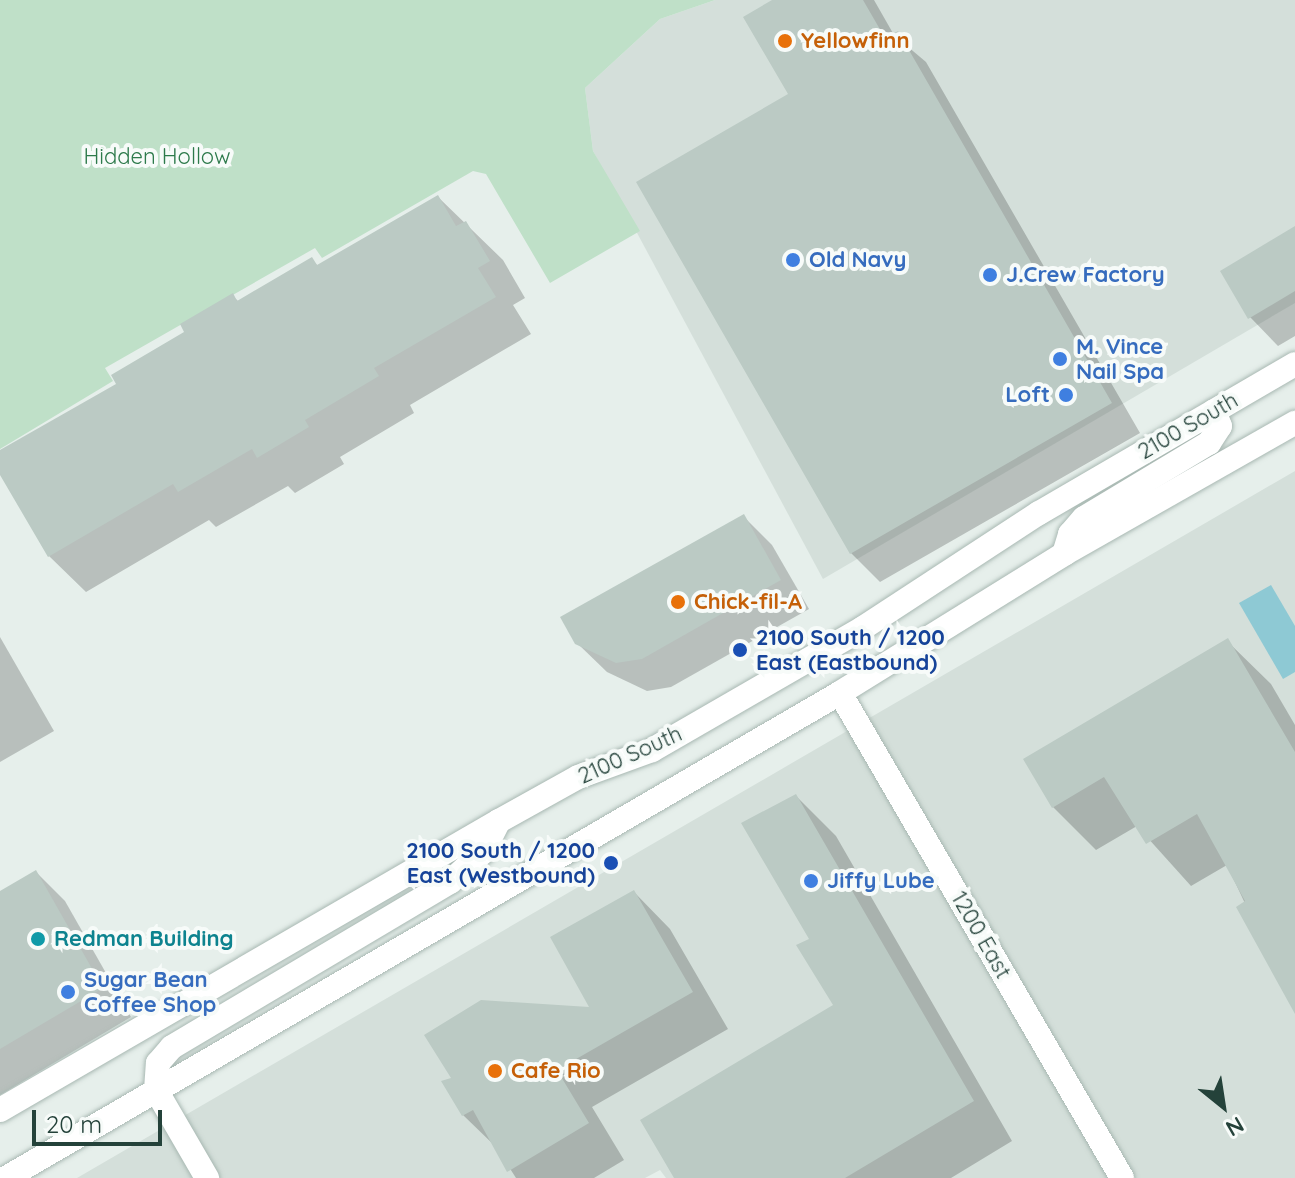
<!DOCTYPE html>
<html>
<head>
<meta charset="utf-8">
<style>
  body { margin:0 }
  #map { position:relative; width:1295px; height:1178px; overflow:hidden; background:#e6efeb; font-family:Quicksand,sans-serif }
  div>[style] { position:absolute }
  .built>* { inset:0; background:#d4dfda }
  .green>* { inset:0; background:#bfe0c8 }
  .water>* { inset:0; background:#8ec9d4 }
  .shadow>* { inset:0; background:#0003 }
  .building>* { inset:0; background:#bbcac4 }
  .roads { filter:drop-shadow(0 0 2px #a8b8b2) drop-shadow(0 0 2px #a8b8b2) }
  .street>* { height:24px; margin:-12px; padding:0 12px; transform-origin:12px; border-radius:12px; background:#fff }
  .secondary>* { height:24px; margin:-12px; padding:0 12px; transform-origin:12px; border-radius:12px; background:#fff }
  .dots>* { width:22px; height:22px; translate:-50% -50%; box-sizing:border-box; border:4px solid #f7fbf9; border-radius:50% }
  span { translate:-50% -50%; white-space:nowrap; text-align:center; line-height:1.15; -webkit-text-stroke:8px #f7fbf9; paint-order:stroke }
  .food-label { font-size:22px; color:#c56008; font-weight:700 }
  .left { translate:0 -50%; text-align:left }
  .park-label { font-size:22px; color:#2d7a4b }
  .shop-label { font-size:22px; color:#366cbe; font-weight:700 }
  .right { translate:-100% -50%; text-align:right }
  .street-label { font-size:22px; color:#24423a }
  .transit-label { font-size:22px; color:#164399; font-weight:700 }
  .culture-label { font-size:22px; color:#0d838f; font-weight:700 }
  .north { position:absolute; left:1183px; top:1066px; width:80px; height:80px; -webkit-text-stroke:6px #f7fbf9; paint-order:stroke; rotate:150deg; font-size:22px; font-weight:700; line-height:32px; text-align:center; color:#24423a }
  .north::after { content:''; display:block; margin:auto; width:28px; height:36px; background:#24423a; clip-path:polygon(50% 0,100% 100%,50% 72%,0 100%) }
  .scale { position:absolute; left:32px; top:1110px; width:130px; height:36px; box-sizing:border-box; border:4px solid #24423a; border-top:0; padding-left:10px; font-size:24px; line-height:28px; white-space:nowrap; color:#24423a; -webkit-text-stroke:6px #f7fbf9; paint-order:stroke }
</style>
</head>
<body>
<div id="map">
  <div class="built">
    <div style="clip-path:polygon(715px 0,1295px 0,1295px 303px,823px 579px,593px 151px,585px 88px,660px 19px)"></div>
    <div style="clip-path:polygon(1295px 471px,1295px 1178px,666px 1178px,660px 1170px,645px 1178px,77px 1178px)"></div>
  </div>
  <div class="green">
    <div style="clip-path:polygon(0 0,715px 0,660px 19px,585px 88px,593px 151px,640px 231px,550px 283px,486px 174px,473px 171px,322px 258px,315px 248px,105px 368px,113px 381px,0 449px)"></div>
  </div>
  <div class="water">
    <div style="clip-path:polygon(1271px 585px,1295px 626px,1295px 672px,1283px 679px,1239px 603px)"></div>
  </div>
  <div class="shadow">
    <div style="clip-path:polygon(776px 0,874px 0,894px 35px,926px 62px,1140px 433px,880px 582px,851px 553px)"></div>
    <div style="clip-path:polygon(438px 197px,503px 260px,525px 298px,513px 305px,531px 334px,410px 405px,414px 413px,340px 457px,344px 464px,295px 493px,288px 486px,216px 527px,209px 520px,86px 592px,49px 556px,0 471px,0 453px,118px 384px,233px 296px,239px 302px,312px 260px,318px 266px)"></div>
    <div style="clip-path:polygon(1295px 228px,1295px 336px,1278px 346px,1250px 317px)"></div>
    <div style="clip-path:polygon(743px 516px,772px 545px,809px 609px,671px 687px,647px 691px,607px 672px,577px 643px)"></div>
    <div style="clip-path:polygon(0 637px,54px 731px,0 762px)"></div>
    <div style="clip-path:polygon(1227px 641px,1271px 684px,1295px 725px,1295px 1010px,1227px 865px,1191px 886px,1137px 826px,1096px 850px,1053px 807px)"></div>
    <div style="clip-path:polygon(796px 796px,836px 836px,1012px 1141px,951px 1178px,677px 1178px,836px 1006px,812px 940px)"></div>
    <div style="clip-path:polygon(36px 872px,65px 901px,131px 1017px,0 1095px,0 893px)"></div>
    <div style="clip-path:polygon(634px 892px,670px 929px,728px 1029px,592px 1107px,624px 1160px,594px 1178px,516px 1178px,496px 1147px,463px 1115px,592px 1009px)"></div>
  </div>
  <div class="building">
    <div style="clip-path:polygon(772px 0,863px 0,885px 38px,898px 31px,1112px 403px,850px 554px,636px 182px,788px 94px,743px 17px)"></div>
    <div style="clip-path:polygon(438px 195px,456px 226px,466px 221px,490px 261px,478px 268px,496px 297px,374px 368px,379px 376px,305px 420px,309px 427px,257px 458px,252px 449px,178px 492px,173px 484px,48px 557px,0 475px,0 450px,116px 384px,111px 375px,184px 332px,180px 324px,233px 293px,237px 301px,312px 257px,317px 265px)"></div>
    <div style="clip-path:polygon(1295px 226px,1295px 291px,1248px 319px,1220px 271px)"></div>
    <div style="clip-path:polygon(744px 514px,781px 580px,642px 659px,616px 663px,575px 644px,560px 617px)"></div>
    <div style="clip-path:polygon(1228px 638px,1295px 752px,1295px 1014px,1236px 907px,1245px 901px,1197px 814px,1146px 844px,1104px 777px,1052px 808px,1023px 759px)"></div>
    <div style="clip-path:polygon(796px 794px,974px 1101px,845px 1178px,674px 1178px,640px 1120px,833px 1005px,796px 945px,809px 939px,741px 823px)"></div>
    <div style="clip-path:polygon(36px 870px,103px 988px,0 1049px,0 891px)"></div>
    <div style="clip-path:polygon(634px 890px,693px 992px,557px 1070px,589px 1123px,507px 1172px,473px 1110px,462px 1116px,441px 1081px,451px 1078px,424px 1035px,481px 1000px,589px 1007px,550px 937px)"></div>
  </div>
  <div class="roads">
    <div class="street">
      <div style="left:840px;top:693px;width:561px;rotate:59.82deg"></div>
      <div style="left:156px;top:1090px;width:102px;rotate:59.9deg"></div>
    </div>
    <div class="secondary">
      <div style="left:1064px;top:554px;width:21px;rotate:-73deg"></div>
      <div style="left:1070px;top:534px;width:21px;rotate:-49deg"></div>
      <div style="left:1084px;top:518px;width:146px;rotate:-31deg"></div>
      <div style="left:1209px;top:443px;width:20px;rotate:-57deg"></div>
      <div style="left:1220px;top:426px;width:16px;rotate:-112deg"></div>
      <div style="left:156px;top:1090px;width:27px;rotate:-86deg"></div>
      <div style="left:158px;top:1063px;width:21px;rotate:-49deg"></div>
      <div style="left:172px;top:1047px;width:323px;rotate:-30.7deg"></div>
      <div style="left:450px;top:882px;width:45px;rotate:-42.3deg"></div>
      <div style="left:483px;top:852px;width:35px;rotate:-63deg"></div>
      <div style="left:0;top:1110px;width:577px;rotate:-30.08deg"></div>
      <div style="left:499px;top:821px;width:90px;rotate:-29.1deg"></div>
      <div style="left:578px;top:777px;width:79px;rotate:-20deg"></div>
      <div style="left:652px;top:750px;width:244px;rotate:-30deg"></div>
      <div style="left:863px;top:628px;width:210px;rotate:-33.2deg"></div>
      <div style="left:1039px;top:513px;width:296px;rotate:-30.2deg"></div>
      <div style="left:6px;top:1178px;width:965px;rotate:-30.18deg"></div>
      <div style="left:840px;top:693px;width:264px;rotate:-31.8deg"></div>
      <div style="left:1064px;top:554px;width:266px;rotate:-29.6deg"></div>
    </div>
  </div>
  <div class="dots">
    <div style="left:785px;top:41px;background:#e8710a"></div>
    <div style="left:793px;top:260px;background:#3f7fe0"></div>
    <div style="left:990px;top:275px;background:#3f7fe0"></div>
    <div style="left:1060px;top:359px;background:#3f7fe0"></div>
    <div style="left:1066px;top:395px;background:#3f7fe0"></div>
    <div style="left:678px;top:602px;background:#e8710a"></div>
    <div style="left:740px;top:650px;background:#1a4fb4"></div>
    <div style="left:611px;top:863px;background:#1a4fb4"></div>
    <div style="left:811px;top:881px;background:#3f7fe0"></div>
    <div style="left:38px;top:939px;background:#0f9aa8"></div>
    <div style="left:68px;top:992px;background:#3f7fe0"></div>
    <div style="left:495px;top:1071px;background:#e8710a"></div>
  </div>
  <div class="food-label">
    <span class="left" style="left:801px;top:41px">Yellowfinn</span>
    <span class="left" style="left:694px;top:602px">Chick-fil-A</span>
    <span class="left" style="left:511px;top:1071px">Cafe Rio</span>
  </div>
  <div class="park-label">
    <span style="left:157px;top:157px">Hidden Hollow</span>
  </div>
  <div class="shop-label">
    <span class="left" style="left:809px;top:260px">Old Navy</span>
    <span class="left" style="left:1006px;top:275px">J.Crew Factory</span>
    <span class="left" style="left:1076px;top:359px">M. Vince<br>Nail Spa</span>
    <span class="right" style="left:1050px;top:395px">Loft</span>
    <span class="left" style="left:827px;top:881px">Jiffy Lube</span>
    <span class="left" style="left:84px;top:992px">Sugar Bean<br>Coffee Shop</span>
  </div>
  <div class="street-label">
    <span style="left:1188px;top:426px;rotate:-30deg">2100 South</span>
    <span style="left:630px;top:755px;rotate:-24deg">2100 South</span>
    <span style="left:981px;top:935px;rotate:60deg">1200 East</span>
  </div>
  <div class="transit-label">
    <span class="left" style="left:756px;top:650px">2100 South / 1200<br>East (Eastbound)</span>
    <span class="right" style="left:595px;top:863px">2100 South / 1200<br>East (Westbound)</span>
  </div>
  <div class="culture-label">
    <span class="left" style="left:54px;top:939px">Redman Building</span>
  </div>
  <div class="north">N</div>
  <div class="scale">20 m</div>
</div>
</body>
</html>
